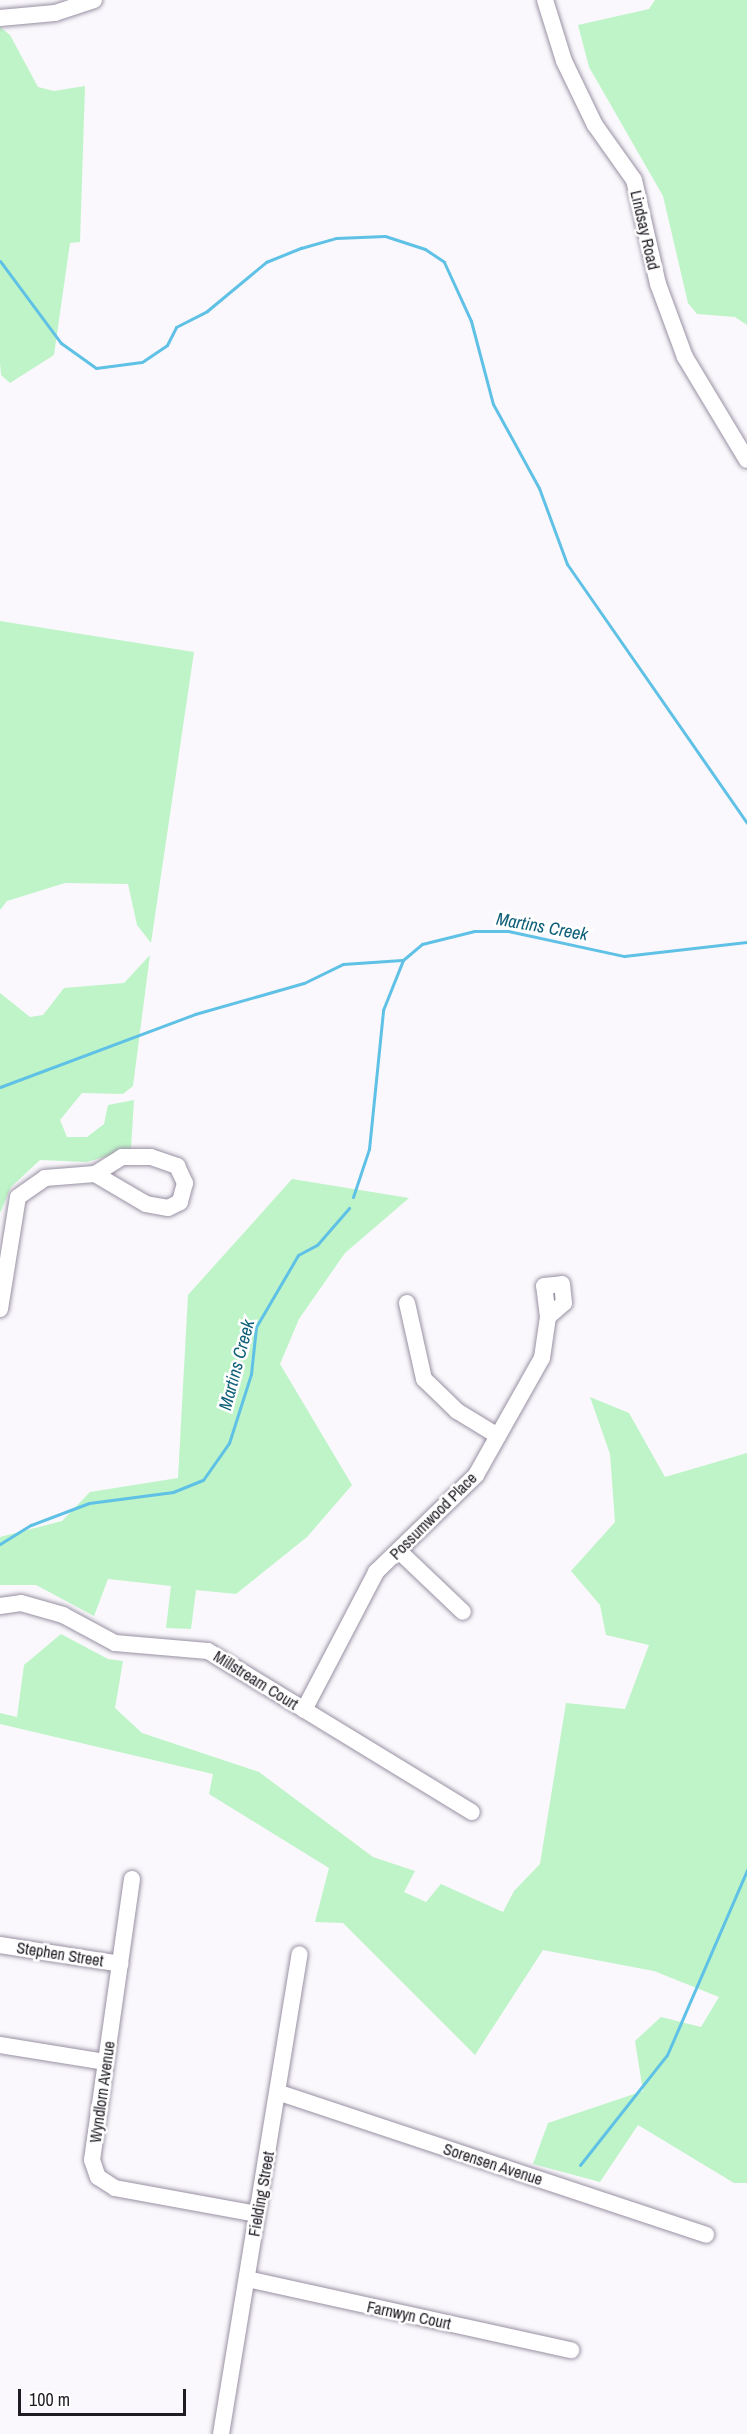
<!DOCTYPE html>
<html>
<head>
<meta charset="utf-8">
<style>
  body { margin:0 }
  #map { position:relative; width:747px; height:2434px; overflow:hidden; background:#faf8fc; font-family:"Archivo Narrow",sans-serif }
  div>[style] { position:absolute }
  .green>* { inset:0; background:#bef4c8 }
  .stream>* { height:3px; margin:-1.5px; padding:0 1.5px; transform-origin:1.5px; border-radius:1.5px; background:#5fc1e5 }
  .roads { filter:drop-shadow(0 0 2px #9990a3) drop-shadow(0 0 2px #9990a3) }
  .minor>* { height:16px; margin:-8px; padding:0 8px; transform-origin:8px; border-radius:8px; background:#fff }
  span { translate:-50% -50%; white-space:nowrap; text-align:center; line-height:1.15; -webkit-text-stroke:5px #fff; paint-order:stroke }
  .street-label { font-size:16px; color:#201c24 }
  .water-label { font-size:18px; color:#0e5f78; font-style:italic }
  .scale { position:absolute; left:18px; top:2389px; width:168px; height:27px; box-sizing:border-box; border:3px solid #201c24; border-top:0; padding-left:8px; font-size:18px; line-height:21px; white-space:nowrap; color:#201c24; -webkit-text-stroke:4px #fff; paint-order:stroke }
</style>
</head>
<body>
<div id="map">
  <div class="green">
    <div style="clip-path:polygon(655px 0,747px 0,747px 325px,735px 317px,697px 314px,688px 303px,663px 196px,589px 67px,578px 25px,649px 9px)"></div>
    <div style="clip-path:polygon(0 27px,10px 35px,38px 87px,54px 91px,85px 86px,80px 242px,70px 243px,54px 355px,10px 383px,1px 375px,0 362px)"></div>
    <div style="clip-path:polygon(0 621px,194px 652px,151px 943px,137px 925px,128px 884px,65px 883px,7px 901px,0 910px)"></div>
    <div style="clip-path:polygon(150px 955px,133px 1086px,123px 1094px,82px 1093px,60px 1120px,67px 1137px,87px 1137px,104px 1124px,108px 1105px,134px 1100px,131px 1149px,87px 1162px,40px 1160px,11px 1187px,0 1213px,0 993px,30px 1017px,43px 1015px,64px 988px,124px 983px)"></div>
    <div style="clip-path:polygon(292px 1179px,409px 1198px,345px 1253px,299px 1319px,280px 1364px,352px 1485px,307px 1537px,236px 1594px,196px 1590px,191px 1629px,166px 1628px,171px 1586px,108px 1579px,94px 1616px,36px 1585px,0 1585px,0 1537px,62px 1521px,90px 1492px,178px 1478px,188px 1295px)"></div>
    <div style="clip-path:polygon(590px 1397px,629px 1413px,665px 1477px,747px 1453px,747px 2183px,734px 2183px,638px 2125px,600px 2182px,533px 2164px,548px 2123px,643px 2091px,635px 2041px,661px 2017px,701px 2027px,719px 1997px,654px 1971px,543px 1950px,475px 2055px,343px 1923px,315px 1922px,329px 1868px,209px 1794px,213px 1774px,0 1724px,0 1713px,17px 1717px,24px 1665px,61px 1634px,108px 1659px,123px 1661px,115px 1708px,142px 1733px,259px 1772px,373px 1857px,415px 1871px,404px 1892px,426px 1902px,441px 1884px,503px 1912px,514px 1891px,540px 1864px,566px 1703px,625px 1709px,649px 1645px,606px 1635px,600px 1605px,571px 1571px,615px 1522px,610px 1454px)"></div>
  </div>
  <div class="stream">
    <div style="left:0;top:261px;width:102px;rotate:53.4deg"></div>
    <div style="left:61px;top:343px;width:43px;rotate:35.5deg"></div>
    <div style="left:96px;top:368px;width:46px;rotate:-7.4deg"></div>
    <div style="left:142px;top:362px;width:30px;rotate:-34deg"></div>
    <div style="left:167px;top:345px;width:20px;rotate:-63deg"></div>
    <div style="left:176px;top:327px;width:35px;rotate:-27deg"></div>
    <div style="left:207px;top:311px;width:77px;rotate:-39.7deg"></div>
    <div style="left:266px;top:262px;width:38px;rotate:-22deg"></div>
    <div style="left:301px;top:248px;width:36px;rotate:-16deg"></div>
    <div style="left:336px;top:238px;width:49px;rotate:-2.3deg"></div>
    <div style="left:385px;top:236px;width:42px;rotate:18deg"></div>
    <div style="left:425px;top:249px;width:23px;rotate:34deg"></div>
    <div style="left:444px;top:262px;width:65px;rotate:65.4deg"></div>
    <div style="left:471px;top:321px;width:86px;rotate:75.2deg"></div>
    <div style="left:493px;top:404px;width:96px;rotate:61.3deg"></div>
    <div style="left:539px;top:488px;width:81px;rotate:69.8deg"></div>
    <div style="left:567px;top:564px;width:315px;rotate:55.2deg"></div>
    <div style="left:0;top:1087px;width:208px;rotate:-20.5deg"></div>
    <div style="left:195px;top:1014px;width:113px;rotate:-15.9deg"></div>
    <div style="left:304px;top:983px;width:43px;rotate:-26deg"></div>
    <div style="left:343px;top:964px;width:59px;rotate:-3.9deg"></div>
    <div style="left:353px;top:1197px;width:51px;rotate:-71.6deg"></div>
    <div style="left:369px;top:1149px;width:140px;rotate:-84.2deg"></div>
    <div style="left:383px;top:1010px;width:54px;rotate:-68.2deg"></div>
    <div style="left:403px;top:960px;width:25px;rotate:-40deg"></div>
    <div style="left:422px;top:944px;width:54px;rotate:-14deg"></div>
    <div style="left:474px;top:931px;width:34px"></div>
    <div style="left:508px;top:931px;width:119px;rotate:12.2deg"></div>
    <div style="left:624px;top:956px;width:124px;rotate:-6.5deg"></div>
    <div style="left:0;top:1544px;width:36px;rotate:-32deg"></div>
    <div style="left:31px;top:1525px;width:62px;rotate:-20.8deg"></div>
    <div style="left:89px;top:1503px;width:85px;rotate:-7.5deg"></div>
    <div style="left:173px;top:1492px;width:32px;rotate:-22deg"></div>
    <div style="left:203px;top:1480px;width:45px;rotate:-54.9deg"></div>
    <div style="left:229px;top:1443px;width:72px;rotate:-72.3deg"></div>
    <div style="left:251px;top:1374px;width:47px;rotate:-83.9deg"></div>
    <div style="left:256px;top:1327px;width:83px;rotate:-59.7deg"></div>
    <div style="left:298px;top:1255px;width:21px;rotate:-28deg"></div>
    <div style="left:317px;top:1245px;width:49px;rotate:-49.1deg"></div>
    <div style="left:580px;top:2165px;width:140px;rotate:-51.7deg"></div>
    <div style="left:667px;top:2055px;width:202px;rotate:-66.6deg"></div>
  </div>
  <div class="roads">
    <div class="minor">
      <div style="left:545px;top:0;width:64px;rotate:72.7deg"></div>
      <div style="left:564px;top:61px;width:71px;rotate:64.2deg"></div>
      <div style="left:595px;top:125px;width:67px;rotate:54.7deg"></div>
      <div style="left:634px;top:180px;width:107px;rotate:77deg"></div>
      <div style="left:658px;top:284px;width:78px;rotate:69.7deg"></div>
      <div style="left:685px;top:357px;width:120px;rotate:59deg"></div>
      <div style="left:0;top:18px;width:55px;rotate:-5.2deg"></div>
      <div style="left:55px;top:13px;width:41px;rotate:-18.4deg"></div>
      <div style="left:122px;top:1157px;width:29px"></div>
      <div style="left:151px;top:1157px;width:28px;rotate:19deg"></div>
      <div style="left:177px;top:1166px;width:19px;rotate:65deg"></div>
      <div style="left:185px;top:1183px;width:20px;rotate:105deg"></div>
      <div style="left:180px;top:1202px;width:13px;rotate:153deg"></div>
      <div style="left:168px;top:1208px;width:22px;rotate:-170deg"></div>
      <div style="left:146px;top:1204px;width:59px;rotate:-149.5deg"></div>
      <div style="left:95px;top:1174px;width:32px;rotate:-32deg"></div>
      <div style="left:407px;top:1303px;width:78px;rotate:77.4deg"></div>
      <div style="left:424px;top:1379px;width:46px;rotate:44.1deg"></div>
      <div style="left:457px;top:1411px;width:48px;rotate:31.4deg"></div>
      <div style="left:0;top:1309px;width:113px;rotate:-80.9deg"></div>
      <div style="left:18px;top:1197px;width:33px;rotate:-35deg"></div>
      <div style="left:45px;top:1178px;width:50px;rotate:-4.6deg"></div>
      <div style="left:399px;top:1551px;width:88px;rotate:43.6deg"></div>
      <div style="left:0;top:1606px;width:21px;rotate:-8deg"></div>
      <div style="left:21px;top:1603px;width:44px;rotate:15.9deg"></div>
      <div style="left:63px;top:1615px;width:59px;rotate:28.3deg"></div>
      <div style="left:115px;top:1643px;width:93px;rotate:4.9deg"></div>
      <div style="left:208px;top:1651px;width:309px;rotate:31.4deg"></div>
      <div style="left:304px;top:1710px;width:156px;rotate:-62.4deg"></div>
      <div style="left:376px;top:1572px;width:139px;rotate:-44.1deg"></div>
      <div style="left:476px;top:1475px;width:134px;rotate:-60.6deg"></div>
      <div style="left:542px;top:1358px;width:41px;rotate:-81.7deg"></div>
      <div style="left:548px;top:1317px;width:31px;rotate:-97deg"></div>
      <div style="left:544px;top:1286px;width:18px;rotate:-6deg"></div>
      <div style="left:562px;top:1284px;width:19px;rotate:84deg"></div>
      <div style="left:564px;top:1303px;width:21px;rotate:139deg"></div>
      <div style="left:132px;top:1879px;width:284px;rotate:98.1deg"></div>
      <div style="left:92px;top:2160px;width:18px;rotate:71deg"></div>
      <div style="left:98px;top:2177px;width:20px;rotate:33deg"></div>
      <div style="left:115px;top:2188px;width:144px;rotate:10.4deg"></div>
      <div style="left:0;top:1945px;width:122px;rotate:8.9deg"></div>
      <div style="left:0;top:2045px;width:106px;rotate:9.2deg"></div>
      <div style="left:280px;top:2093px;width:449px;rotate:18.4deg"></div>
      <div style="left:247px;top:2279px;width:332px;rotate:12.4deg"></div>
      <div style="left:221px;top:2434px;width:486px;rotate:-80.7deg"></div>
    </div>
  </div>
  <div class="street-label">
    <span style="left:645px;top:230px;rotate:77deg">Lindsay Road</span>
    <span style="left:433px;top:1516px;rotate:-45deg">Possumwood Place</span>
    <span style="left:256px;top:1680px;rotate:32deg">Millstream Court</span>
    <span style="left:60px;top:1954px;rotate:9deg">Stephen Street</span>
    <span style="left:102px;top:2092px;rotate:-82deg">Wyndlorn Avenue</span>
    <span style="left:493px;top:2164px;rotate:18deg">Sorensen Avenue</span>
    <span style="left:261px;top:2194px;rotate:-80deg">Fielding Street</span>
    <span style="left:409px;top:2315px;rotate:12deg">Farnwyn Court</span>
  </div>
  <div class="water-label">
    <span style="left:542px;top:927px;rotate:10deg">Martins Creek</span>
    <span style="left:237px;top:1365px;rotate:-75deg">Martins Creek</span>
  </div>
  <div class="scale">100 m</div>
</div>
</body>
</html>
